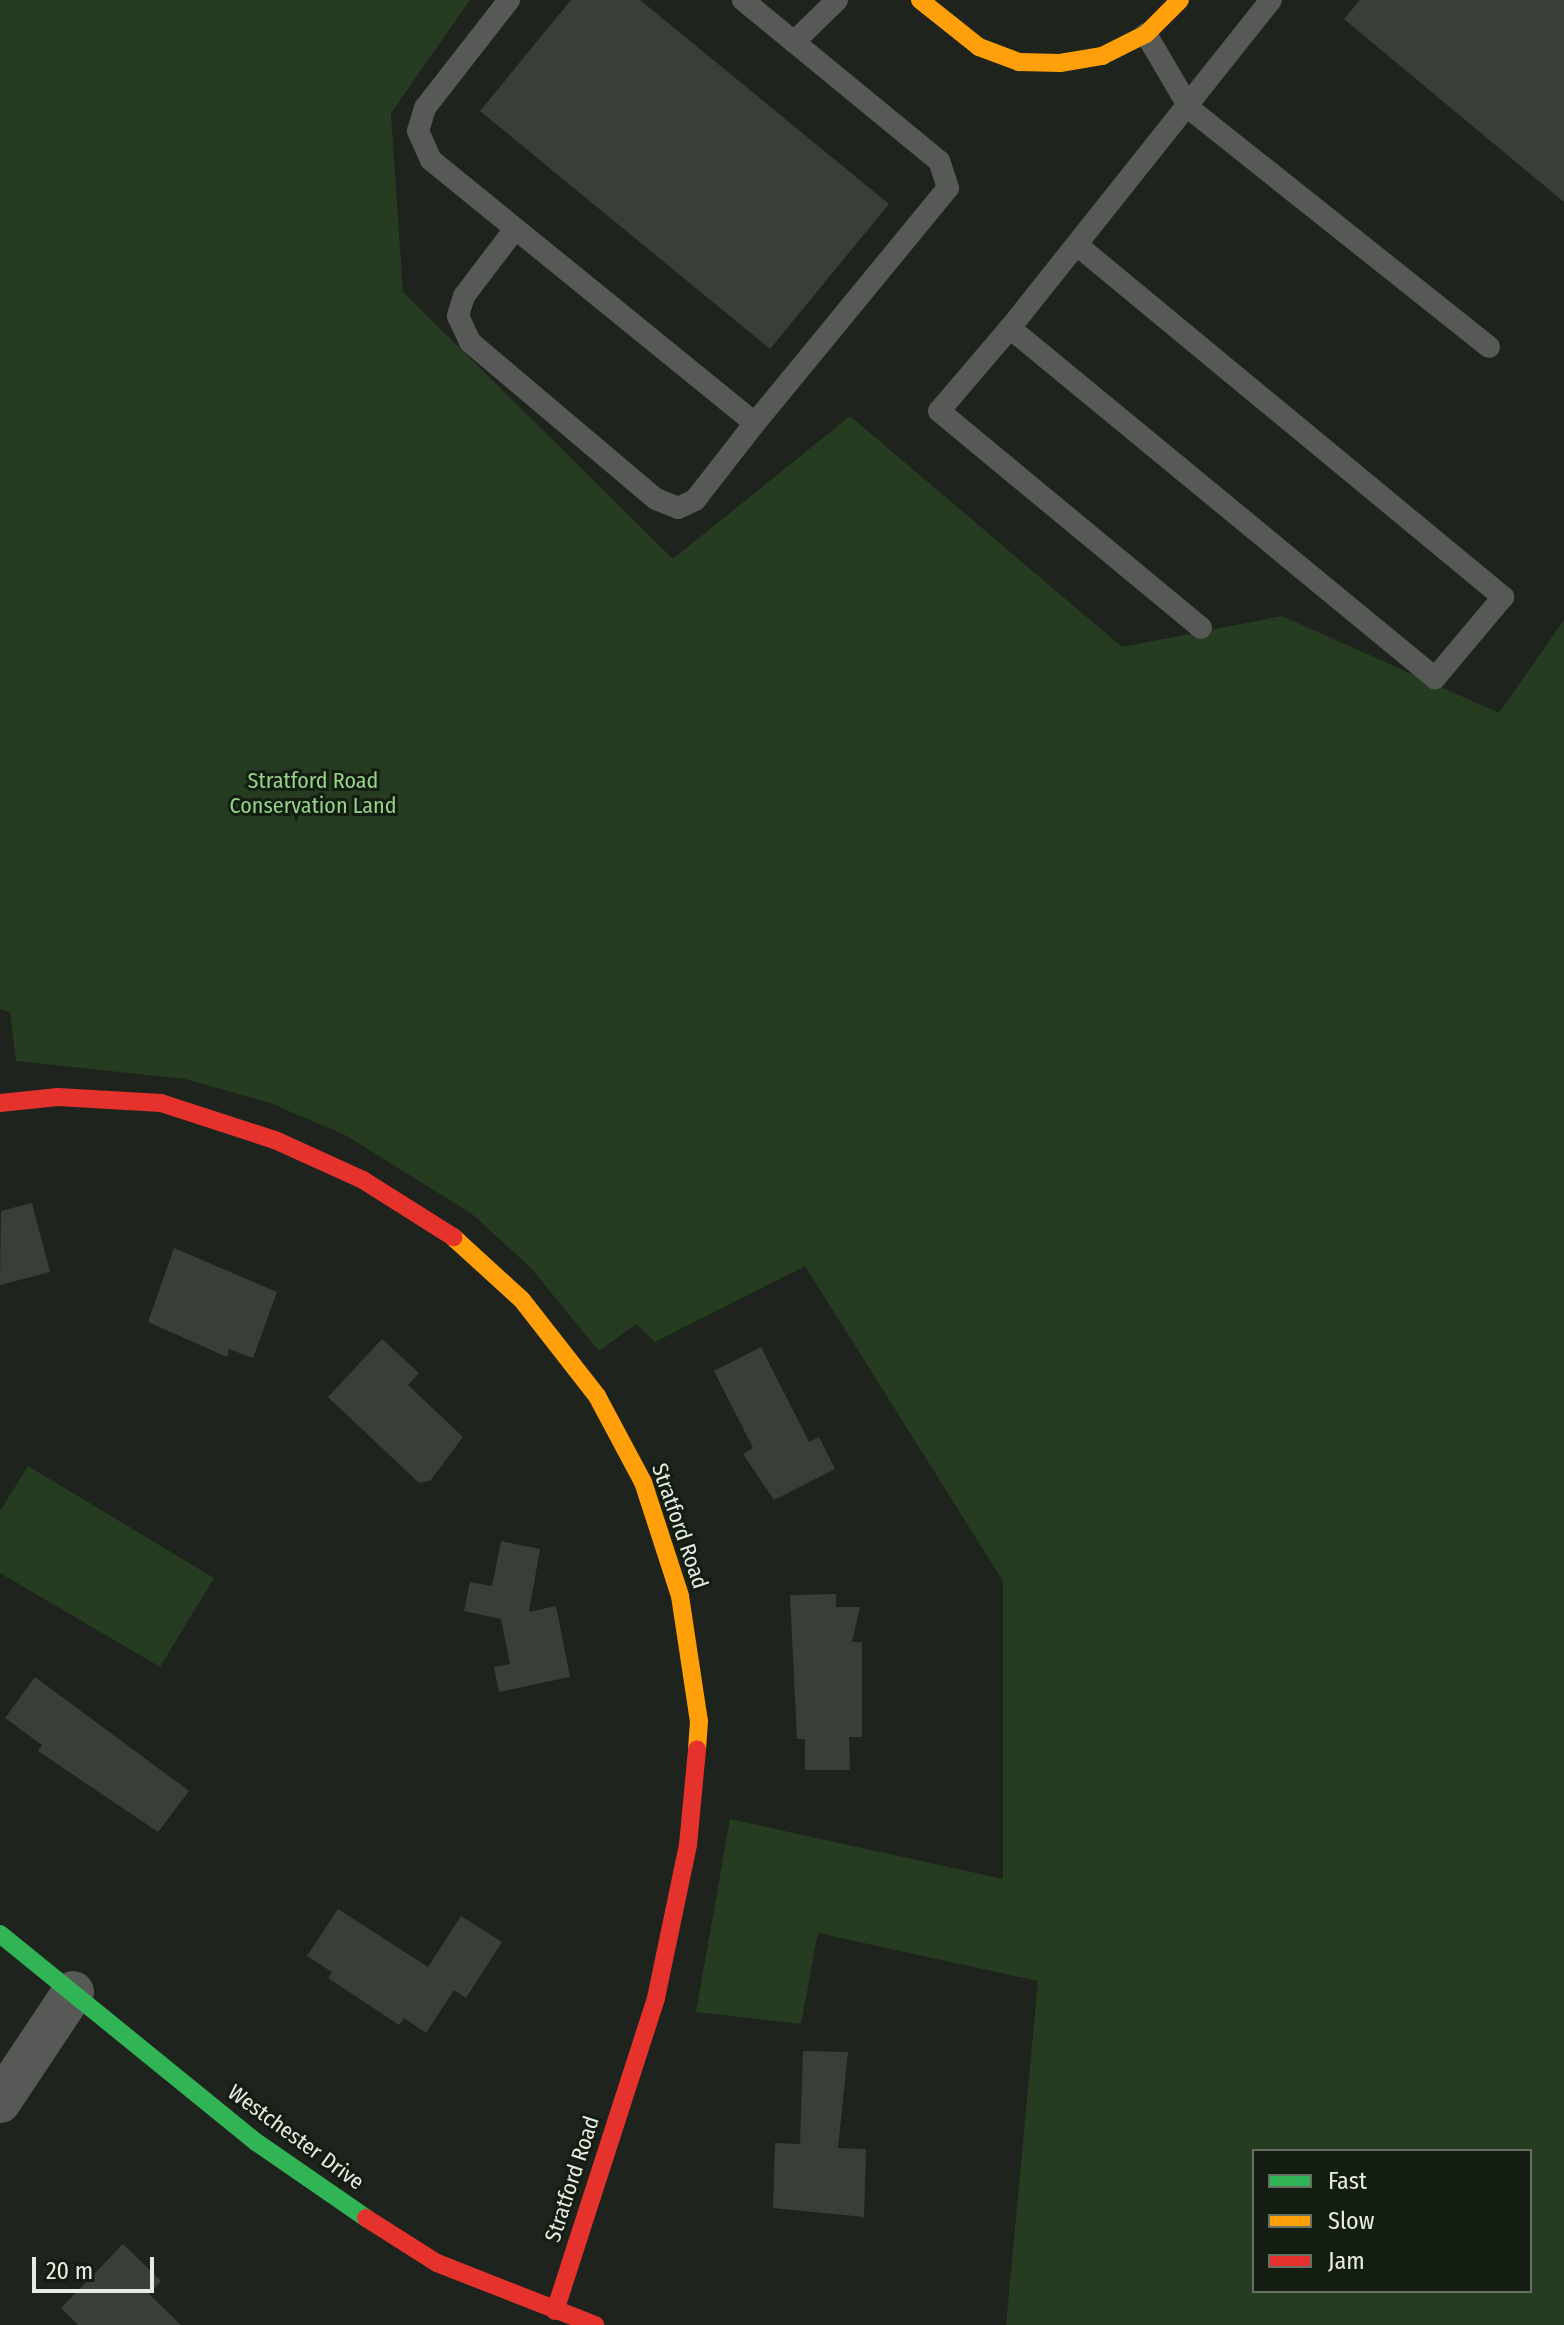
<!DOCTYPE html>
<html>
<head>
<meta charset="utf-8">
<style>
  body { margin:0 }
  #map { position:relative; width:1564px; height:2325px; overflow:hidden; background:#1e231d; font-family:"Fira Sans Condensed",sans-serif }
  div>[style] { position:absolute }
  .green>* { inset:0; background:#263c20 }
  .building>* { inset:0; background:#3a3e39 }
  .lane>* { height:22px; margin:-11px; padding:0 11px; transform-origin:11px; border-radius:11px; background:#575956 }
  .street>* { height:42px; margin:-21px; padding:0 21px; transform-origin:21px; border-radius:21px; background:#575956 }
  .fast>* { height:18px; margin:-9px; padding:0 9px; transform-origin:9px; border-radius:9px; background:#30b455 }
  .slow>* { height:18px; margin:-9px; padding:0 9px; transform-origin:9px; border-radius:9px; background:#ff9f0a }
  .jam>* { height:18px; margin:-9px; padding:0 9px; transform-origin:9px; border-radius:9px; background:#e5322d }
  span { translate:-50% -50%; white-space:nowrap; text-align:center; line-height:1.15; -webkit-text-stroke:6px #131d11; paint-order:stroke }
  .park-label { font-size:22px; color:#97d387 }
  .street-label { font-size:22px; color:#e6ece4 }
  .legend { position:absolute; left:1252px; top:2149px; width:280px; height:144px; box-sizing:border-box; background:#131d11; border:2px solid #677065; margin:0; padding:10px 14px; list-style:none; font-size:24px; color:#e6ece4 }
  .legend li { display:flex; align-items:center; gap:16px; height:40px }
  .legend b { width:40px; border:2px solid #677065 }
  .scale { position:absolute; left:32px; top:2257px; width:122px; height:36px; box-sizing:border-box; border:4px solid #e6ece4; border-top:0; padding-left:10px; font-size:24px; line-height:28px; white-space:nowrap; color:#e6ece4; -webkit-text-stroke:6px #131d11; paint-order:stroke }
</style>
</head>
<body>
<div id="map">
  <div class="green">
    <div style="clip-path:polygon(evenodd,0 0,470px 0,391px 113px,403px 292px,673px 559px,850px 416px,1122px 647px,1282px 616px,1499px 713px,1564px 620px,1564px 2325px,1006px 2325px,1038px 1981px,818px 1933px,801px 2024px,696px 2012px,730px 1819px,1003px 1879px,1003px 1581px,805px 1266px,655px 1342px,636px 1324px,599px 1351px,530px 1267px,472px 1214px,347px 1136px,270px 1103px,185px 1079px,16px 1061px,10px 1012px,0 1009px,0 0,1254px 2151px,1530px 2151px,1530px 2291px,1254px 2291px,1254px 2151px)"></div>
    <div style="clip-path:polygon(28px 1466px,214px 1578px,160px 1667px,0 1573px,0 1511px)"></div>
  </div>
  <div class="building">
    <div style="clip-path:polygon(571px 0,640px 0,889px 204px,770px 349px,480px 111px)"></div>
    <div style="clip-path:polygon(1360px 0,1564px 0,1564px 202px,1344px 19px)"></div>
    <div style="clip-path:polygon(32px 1203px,50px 1272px,0 1285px,1px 1211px)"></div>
    <div style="clip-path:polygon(174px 1248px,277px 1292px,253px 1358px,229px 1349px,227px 1357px,148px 1322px)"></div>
    <div style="clip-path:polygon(382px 1339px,419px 1373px,408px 1385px,463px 1437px,430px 1481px,419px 1483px,328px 1397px)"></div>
    <div style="clip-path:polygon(761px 1347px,809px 1442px,819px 1437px,835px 1469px,774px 1500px,743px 1454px,753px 1448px,714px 1371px)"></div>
    <div style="clip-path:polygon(501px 1541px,540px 1549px,529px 1612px,556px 1606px,570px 1677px,499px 1692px,494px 1667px,510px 1664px,501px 1619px,464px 1611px,470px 1582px,492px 1586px)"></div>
    <div style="clip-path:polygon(836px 1594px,836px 1607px,860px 1607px,852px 1642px,862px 1642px,862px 1737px,849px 1737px,850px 1770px,805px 1770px,805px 1739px,797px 1739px,790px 1595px)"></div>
    <div style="clip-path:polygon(35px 1677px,189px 1791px,158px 1832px,38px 1751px,42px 1745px,5px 1718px)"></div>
    <div style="clip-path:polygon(338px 1909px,428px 1967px,461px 1916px,502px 1942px,466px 1998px,454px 1990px,426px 2033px,404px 2018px,399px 2025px,328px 1978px,332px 1972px,307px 1956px)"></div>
    <div style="clip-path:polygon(803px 2051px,848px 2052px,838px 2148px,866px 2149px,864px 2217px,773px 2208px,775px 2143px,800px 2144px)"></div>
    <div style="clip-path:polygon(123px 2244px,161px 2281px,149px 2294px,181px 2325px,78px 2325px,61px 2308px)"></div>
  </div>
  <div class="lane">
    <div style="left:509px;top:0;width:137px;rotate:127.9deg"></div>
    <div style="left:425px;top:108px;width:24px;rotate:107deg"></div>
    <div style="left:418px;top:131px;width:32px;rotate:66deg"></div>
    <div style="left:431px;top:160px;width:417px;rotate:39.1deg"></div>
    <div style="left:755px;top:423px;width:304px;rotate:-50.6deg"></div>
    <div style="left:948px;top:188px;width:28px;rotate:-108deg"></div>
    <div style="left:939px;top:161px;width:254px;rotate:-140.6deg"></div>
    <div style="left:1146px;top:34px;width:87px;rotate:59.6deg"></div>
    <div style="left:1190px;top:109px;width:382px;rotate:38.5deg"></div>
    <div style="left:794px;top:42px;width:60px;rotate:-44.3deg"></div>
    <div style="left:515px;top:229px;width:84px;rotate:127.3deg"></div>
    <div style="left:464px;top:296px;width:21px;rotate:107deg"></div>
    <div style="left:458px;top:316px;width:29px;rotate:65deg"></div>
    <div style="left:470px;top:342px;width:243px;rotate:40.2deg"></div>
    <div style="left:656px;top:499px;width:24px;rotate:22deg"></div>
    <div style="left:678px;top:508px;width:19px;rotate:-25deg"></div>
    <div style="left:695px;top:500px;width:98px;rotate:-52.1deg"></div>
    <div style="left:1077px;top:245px;width:553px;rotate:39.57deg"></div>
    <div style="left:1503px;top:597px;width:106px;rotate:130deg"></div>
    <div style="left:1435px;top:678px;width:551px;rotate:-140.53deg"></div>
    <div style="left:1010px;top:328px;width:419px;rotate:-51.5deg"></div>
    <div style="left:1010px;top:328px;width:109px;rotate:130.5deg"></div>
    <div style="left:939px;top:411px;width:340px;rotate:39.6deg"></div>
  </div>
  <div class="street">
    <div style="left:0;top:2102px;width:132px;rotate:-56.4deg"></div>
  </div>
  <div class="fast">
    <div style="left:0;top:1934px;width:330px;rotate:39.1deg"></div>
    <div style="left:256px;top:2142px;width:134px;rotate:34.6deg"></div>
  </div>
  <div class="slow">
    <div style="left:920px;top:0;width:75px;rotate:38.5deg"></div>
    <div style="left:979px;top:47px;width:43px;rotate:20.6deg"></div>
    <div style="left:1019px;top:62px;width:41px;rotate:1.4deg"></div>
    <div style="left:1060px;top:63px;width:43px;rotate:-9.5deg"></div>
    <div style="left:1102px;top:56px;width:49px;rotate:-26.6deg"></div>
    <div style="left:1146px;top:34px;width:48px;rotate:-45deg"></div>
    <div style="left:453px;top:1237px;width:93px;rotate:42.4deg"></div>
    <div style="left:522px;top:1300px;width:122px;rotate:52deg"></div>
    <div style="left:597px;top:1396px;width:98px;rotate:61.9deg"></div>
    <div style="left:643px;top:1482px;width:120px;rotate:72deg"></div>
    <div style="left:680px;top:1596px;width:126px;rotate:81.4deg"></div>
    <div style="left:699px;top:1721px;width:28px;rotate:94deg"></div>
  </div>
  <div class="jam">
    <div style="left:0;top:1103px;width:58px;rotate:-5.9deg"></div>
    <div style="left:58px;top:1097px;width:103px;rotate:3.3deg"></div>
    <div style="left:161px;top:1103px;width:120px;rotate:18deg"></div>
    <div style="left:275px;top:1140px;width:97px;rotate:24.4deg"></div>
    <div style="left:363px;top:1180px;width:107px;rotate:32.3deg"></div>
    <div style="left:366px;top:2218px;width:84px;rotate:32.4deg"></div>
    <div style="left:437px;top:2263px;width:170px;rotate:21.4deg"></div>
    <div style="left:555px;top:2311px;width:329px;rotate:-72.1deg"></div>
    <div style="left:656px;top:1998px;width:156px;rotate:-78.2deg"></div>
    <div style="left:688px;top:1845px;width:96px;rotate:-84.6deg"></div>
  </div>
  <div class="park-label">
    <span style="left:313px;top:793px">Stratford Road<br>Conservation Land</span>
  </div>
  <div class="street-label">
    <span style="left:680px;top:1526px;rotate:71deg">Stratford Road</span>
    <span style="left:296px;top:2137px;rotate:36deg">Westchester Drive</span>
    <span style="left:572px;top:2179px;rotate:-72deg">Stratford Road</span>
  </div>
  <ul class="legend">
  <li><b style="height:10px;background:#30b455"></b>Fast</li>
  <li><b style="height:10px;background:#ff9f0a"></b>Slow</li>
  <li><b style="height:10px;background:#e5322d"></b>Jam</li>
  </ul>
  <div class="scale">20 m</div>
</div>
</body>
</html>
